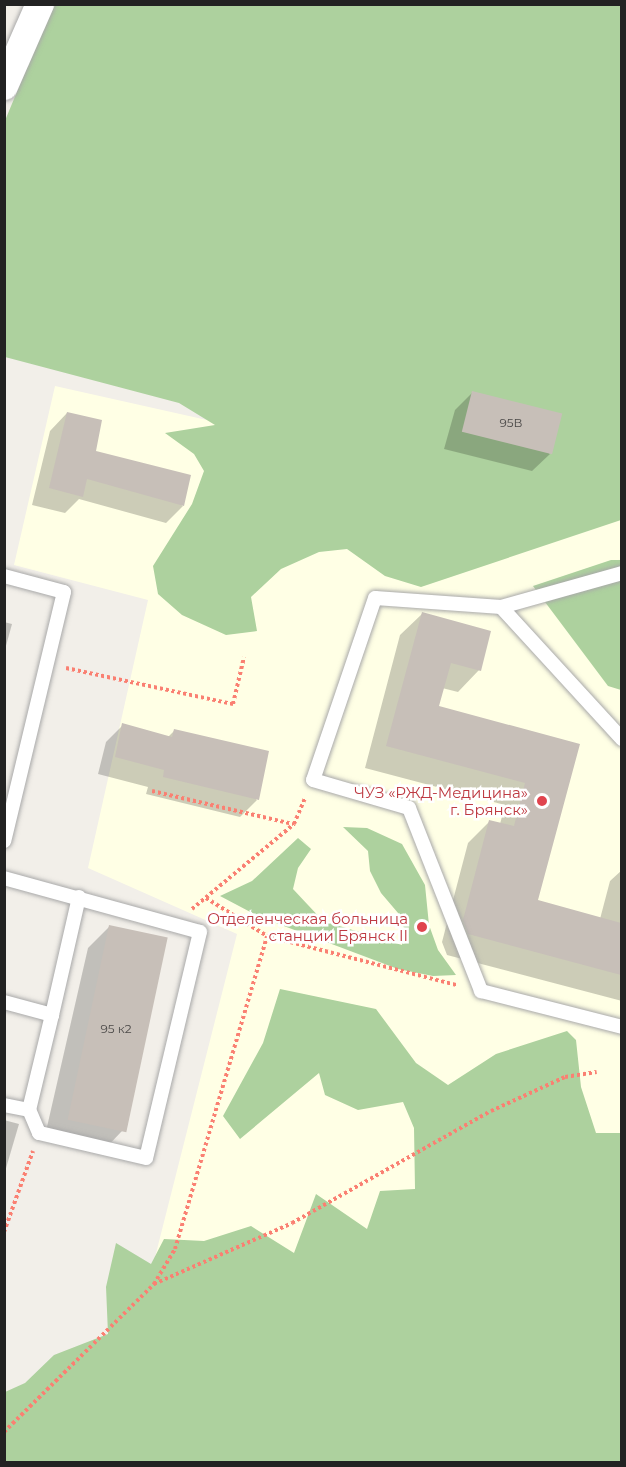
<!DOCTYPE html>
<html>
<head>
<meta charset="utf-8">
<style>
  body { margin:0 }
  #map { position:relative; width:626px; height:1467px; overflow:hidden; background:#f2efe9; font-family:Montserrat,sans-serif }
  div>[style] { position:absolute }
  .education>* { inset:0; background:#ffffe5 }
  .forest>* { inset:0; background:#add19e }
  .shadow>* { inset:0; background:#0003 }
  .building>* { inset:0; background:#c7bfb8; transform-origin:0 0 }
  .path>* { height:4px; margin-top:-2px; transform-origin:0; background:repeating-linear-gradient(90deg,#fa8072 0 3px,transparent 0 6px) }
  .roads { filter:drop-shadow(0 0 2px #a9a9a9) drop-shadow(0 0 2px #a9a9a9) }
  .service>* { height:14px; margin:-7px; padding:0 7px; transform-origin:7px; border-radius:7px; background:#fff }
  .minor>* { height:28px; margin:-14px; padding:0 14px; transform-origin:14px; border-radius:14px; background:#fff }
  .dots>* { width:16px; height:16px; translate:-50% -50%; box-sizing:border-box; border:3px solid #fff; border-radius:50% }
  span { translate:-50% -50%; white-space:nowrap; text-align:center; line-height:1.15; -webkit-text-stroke:5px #fff; paint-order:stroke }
  .number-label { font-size:12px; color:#4b4948 }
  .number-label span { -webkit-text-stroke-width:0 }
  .health-label { font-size:15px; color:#be3a42 }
  .right { translate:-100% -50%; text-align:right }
  .frame { position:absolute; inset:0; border:6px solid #222; pointer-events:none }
</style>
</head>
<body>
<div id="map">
  <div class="education">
    <div style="clip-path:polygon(55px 386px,310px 443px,621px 501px,621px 1462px,150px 1277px,237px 934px,88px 868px,148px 600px,14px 565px)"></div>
  </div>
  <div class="forest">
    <div style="clip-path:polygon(53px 5px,621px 5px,621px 520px,421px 587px,385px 576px,347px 549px,319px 552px,281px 569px,251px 597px,257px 631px,226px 635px,182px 615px,158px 594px,153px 566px,192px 504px,204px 471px,194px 454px,165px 433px,215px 425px,179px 403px,5px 357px,4px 123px)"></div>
    <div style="clip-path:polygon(611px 560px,621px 560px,621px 690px,608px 686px,533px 586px)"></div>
    <div style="clip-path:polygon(343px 827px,367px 828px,402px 844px,425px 885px,429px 925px,438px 950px,456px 975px,433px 976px,398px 969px,260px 917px,220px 896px,252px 881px,298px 838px,311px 849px,298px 868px,293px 889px,323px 921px,402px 945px,404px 920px,381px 893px,370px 871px,368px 851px)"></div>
    <div style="clip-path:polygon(280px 989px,376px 1009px,416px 1063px,448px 1085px,496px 1054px,567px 1031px,576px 1040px,581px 1087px,596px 1133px,621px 1133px,621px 1462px,5px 1462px,5px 1392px,25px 1383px,54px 1355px,108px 1334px,106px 1287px,116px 1243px,151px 1264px,164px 1239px,204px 1241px,251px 1226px,294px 1253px,316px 1194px,367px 1229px,380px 1191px,415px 1189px,414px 1128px,403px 1102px,358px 1110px,325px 1095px,319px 1073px,240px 1139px,223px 1116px,263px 1043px)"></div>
  </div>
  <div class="shadow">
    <div style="clip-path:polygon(472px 393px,550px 454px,532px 471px,444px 449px,455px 410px)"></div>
    <div style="clip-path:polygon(67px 413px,94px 452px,183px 506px,166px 523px,79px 499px,65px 513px,32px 505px,50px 431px)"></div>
    <div style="clip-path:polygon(422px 614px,479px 670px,458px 692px,442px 688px,437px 707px,578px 745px,536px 902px,600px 919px,610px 881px,622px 870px,622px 1001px,447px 955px,442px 942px,468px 843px,490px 821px,500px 824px,505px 805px,365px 768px,400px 635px)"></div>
    <div style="clip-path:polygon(4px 622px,12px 624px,4px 653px)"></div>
    <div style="clip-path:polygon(123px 725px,168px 737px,174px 731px,257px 800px,240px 817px,146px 794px,148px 787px,98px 774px,106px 742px)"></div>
    <div style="clip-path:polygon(110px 926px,122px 1131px,101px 1153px,44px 1140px,88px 948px)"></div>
    <div style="clip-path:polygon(4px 1120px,19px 1124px,4px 1175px)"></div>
  </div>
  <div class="building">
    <div style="left:472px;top:391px;width:93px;height:42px;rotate:14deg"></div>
    <div style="clip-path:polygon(67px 412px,102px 420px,96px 451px,191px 475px,184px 506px,87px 479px,83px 497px,49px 488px)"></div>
    <div style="clip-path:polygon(422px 612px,491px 631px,481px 671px,451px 663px,439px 706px,580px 744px,538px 900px,621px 923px,621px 975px,468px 934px,463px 920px,489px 820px,514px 826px,525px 783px,386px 746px)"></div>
    <div style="clip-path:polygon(122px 723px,172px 737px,174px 729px,269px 751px,259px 800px,163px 777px,164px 770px,115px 757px)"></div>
    <div style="left:109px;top:925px;width:60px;height:199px;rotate:12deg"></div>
  </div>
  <div class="path">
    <div style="left:66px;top:668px;width:171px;rotate:12.2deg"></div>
    <div style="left:233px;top:704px;width:48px;rotate:-76.8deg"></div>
    <div style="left:152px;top:791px;width:145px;rotate:13.2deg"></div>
    <div style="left:206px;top:898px;width:72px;rotate:31.9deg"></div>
    <div style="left:267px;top:936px;width:196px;rotate:14.5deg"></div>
    <div style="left:192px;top:909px;width:133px;rotate:-39.8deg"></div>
    <div style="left:294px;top:824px;width:28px;rotate:-67deg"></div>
    <div style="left:4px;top:1232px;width:86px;rotate:-70.3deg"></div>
    <div style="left:154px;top:1284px;width:151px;rotate:-23.8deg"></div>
    <div style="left:292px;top:1223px;width:228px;rotate:-29.4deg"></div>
    <div style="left:491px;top:1111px;width:81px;rotate:-24.7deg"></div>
    <div style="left:565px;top:1077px;width:32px;rotate:-9deg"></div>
    <div style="left:4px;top:1432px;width:211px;rotate:-44.6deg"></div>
    <div style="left:154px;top:1284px;width:41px;rotate:-59deg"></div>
    <div style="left:175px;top:1249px;width:326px;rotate:-73.6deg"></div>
  </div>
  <div class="roads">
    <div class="service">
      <div style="left:4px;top:576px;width:62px;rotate:14.9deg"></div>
      <div style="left:64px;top:592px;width:256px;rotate:103.5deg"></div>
      <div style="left:501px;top:607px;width:126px;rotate:-15.7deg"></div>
      <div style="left:622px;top:739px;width:179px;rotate:-132.5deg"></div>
      <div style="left:501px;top:607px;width:126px;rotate:-175.9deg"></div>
      <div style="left:375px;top:598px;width:192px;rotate:108.8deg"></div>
      <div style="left:313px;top:780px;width:100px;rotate:16.3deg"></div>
      <div style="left:409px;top:808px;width:197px;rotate:68.5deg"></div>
      <div style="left:481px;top:991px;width:146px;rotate:14.3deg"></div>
      <div style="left:4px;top:878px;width:203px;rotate:15.4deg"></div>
      <div style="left:200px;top:932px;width:232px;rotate:103.4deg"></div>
      <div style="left:146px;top:1158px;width:110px;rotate:-166.8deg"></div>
      <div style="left:39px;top:1133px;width:25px;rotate:-113deg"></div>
      <div style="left:29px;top:1110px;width:25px;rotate:-169deg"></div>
      <div style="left:4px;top:1002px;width:50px;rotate:15.2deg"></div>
      <div style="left:52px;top:1015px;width:121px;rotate:-77.1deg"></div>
      <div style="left:29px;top:1110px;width:98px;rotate:-76.4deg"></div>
    </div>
    <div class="minor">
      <div style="left:4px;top:86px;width:90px;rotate:-66.3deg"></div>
    </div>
  </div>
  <div class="dots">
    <div style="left:542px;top:801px;background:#e0444e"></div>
    <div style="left:422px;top:927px;background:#e0444e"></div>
  </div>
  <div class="number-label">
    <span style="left:511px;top:423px">95В</span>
    <span style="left:116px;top:1029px">95 к2</span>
  </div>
  <div class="health-label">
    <span class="right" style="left:528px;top:801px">ЧУЗ «РЖД-Медицина»<br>г. Брянск»</span>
    <span class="right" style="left:408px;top:927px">Отделенческая больница<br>станции Брянск II</span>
  </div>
  <div class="frame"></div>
</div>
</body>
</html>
